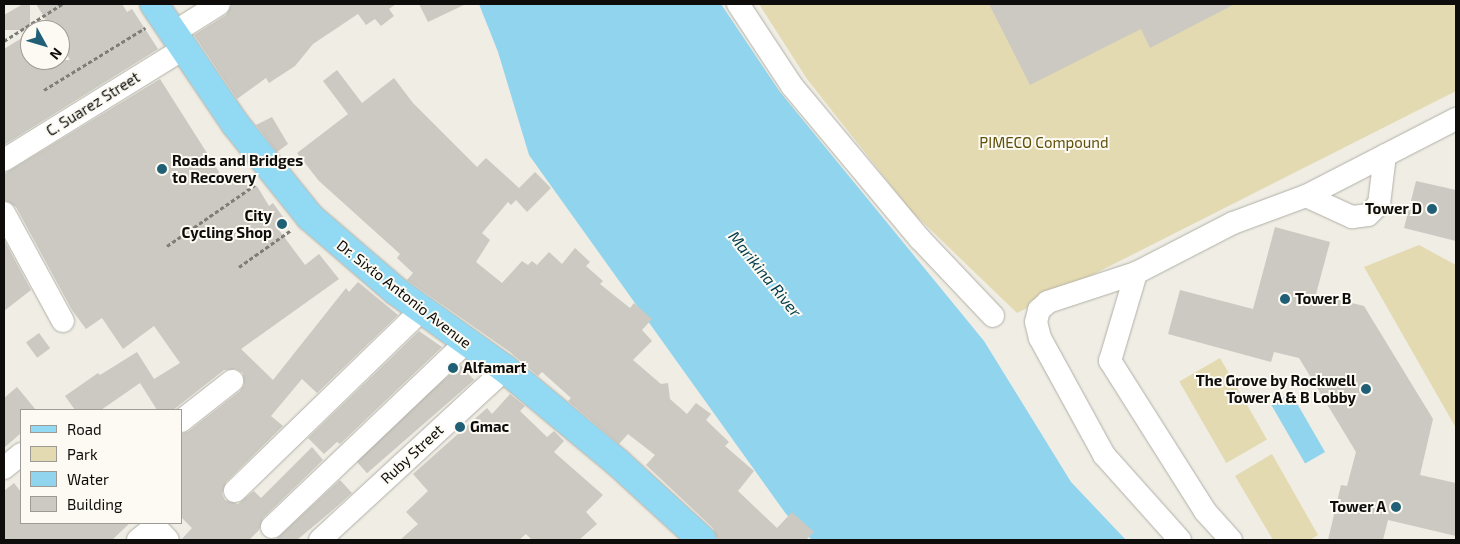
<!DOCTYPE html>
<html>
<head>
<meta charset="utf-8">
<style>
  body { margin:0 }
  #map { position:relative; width:1460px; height:544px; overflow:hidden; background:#efede4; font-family:"Exo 2",sans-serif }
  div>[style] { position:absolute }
  .green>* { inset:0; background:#e4dab1; transform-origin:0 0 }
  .water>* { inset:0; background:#91d4ee; transform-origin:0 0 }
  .building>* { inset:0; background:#cbc9c1; transform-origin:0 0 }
  .path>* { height:3px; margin-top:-1.5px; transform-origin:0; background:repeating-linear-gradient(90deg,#7e7d77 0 4px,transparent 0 6.5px) }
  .roads { filter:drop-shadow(0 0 1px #b1afa7) drop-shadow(0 0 1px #b1afa7) }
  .minor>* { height:22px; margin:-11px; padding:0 11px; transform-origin:11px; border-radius:11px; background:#fff }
  .major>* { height:28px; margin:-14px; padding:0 14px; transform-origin:14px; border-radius:14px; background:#92daf4 }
  .dots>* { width:14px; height:14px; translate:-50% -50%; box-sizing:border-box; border:2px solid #fcfaf2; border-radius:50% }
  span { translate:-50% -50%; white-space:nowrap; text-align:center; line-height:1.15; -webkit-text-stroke:4px #fcfaf2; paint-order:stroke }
  .street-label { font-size:15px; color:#0e0d0b }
  .park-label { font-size:15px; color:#5f5009 }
  .poi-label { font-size:15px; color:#0e0d0b; font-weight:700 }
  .left { translate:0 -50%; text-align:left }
  .right { translate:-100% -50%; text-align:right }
  .water-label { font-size:16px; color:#003c4e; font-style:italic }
  .frame { position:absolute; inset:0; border:5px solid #0e0d0b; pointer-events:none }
  .legend { position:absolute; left:20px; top:409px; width:162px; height:115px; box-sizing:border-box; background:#fcfaf2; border:1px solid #9d9b96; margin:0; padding:6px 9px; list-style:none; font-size:15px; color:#0e0d0b }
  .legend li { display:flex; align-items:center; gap:10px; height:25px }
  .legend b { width:25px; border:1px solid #9d9b96 }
  .north { position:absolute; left:20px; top:20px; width:50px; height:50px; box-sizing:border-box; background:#fcfaf2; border:1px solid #9d9b96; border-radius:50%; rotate:129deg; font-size:14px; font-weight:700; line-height:20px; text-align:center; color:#0e0d0b }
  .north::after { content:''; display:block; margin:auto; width:18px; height:22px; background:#205f75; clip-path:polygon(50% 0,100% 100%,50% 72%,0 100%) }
</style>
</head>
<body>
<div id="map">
  <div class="green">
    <div style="clip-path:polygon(759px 4px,1456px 4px,1456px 91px,1017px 313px,911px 211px,807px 79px)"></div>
    <div style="clip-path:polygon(1419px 245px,1456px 265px,1456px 428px,1364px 267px)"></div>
    <div style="left:1220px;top:358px;width:94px;height:47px;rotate:60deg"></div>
    <div style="clip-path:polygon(1272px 454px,1318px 535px,1310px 540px,1273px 540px,1235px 476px)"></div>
  </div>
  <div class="water">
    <div style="clip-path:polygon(479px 4px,721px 4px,780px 92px,984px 341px,1071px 482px,1126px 540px,812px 540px,786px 514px,529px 155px,498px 52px)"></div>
    <div style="left:1291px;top:393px;width:68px;height:23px;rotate:60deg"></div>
  </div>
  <div class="building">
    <div style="clip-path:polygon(23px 4px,30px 4px,30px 30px,4px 30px,4px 15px)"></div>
    <div style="clip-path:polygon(36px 4px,122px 4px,127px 12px,132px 9px,158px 49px,4px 145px,4px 49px,30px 33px,30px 60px,70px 60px,60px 43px,60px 30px,52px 30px)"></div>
    <div style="clip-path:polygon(232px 4px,396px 4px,389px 9px,394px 16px,381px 26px,375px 19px,366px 25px,358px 14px,313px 44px,295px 66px,269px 83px,266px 78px,237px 99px,194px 35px,226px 15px)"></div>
    <div style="clip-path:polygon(419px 4px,466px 4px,428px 22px)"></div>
    <div style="clip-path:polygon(989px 4px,1235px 4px,1150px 48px,1141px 29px,1030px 85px)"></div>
    <div style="clip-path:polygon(337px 70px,362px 103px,394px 78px,413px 103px,477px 167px,486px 158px,519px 188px,535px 172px,551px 188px,527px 212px,516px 200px,511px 205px,508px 202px,482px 233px,490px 240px,476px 262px,502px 283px,522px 261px,528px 265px,532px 261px,537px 265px,549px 252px,562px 264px,575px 248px,590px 262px,586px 266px,603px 281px,600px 284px,630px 308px,634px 303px,652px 319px,642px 330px,652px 341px,633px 360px,661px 384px,668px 383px,670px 399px,687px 414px,696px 403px,711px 414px,706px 420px,729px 442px,725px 446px,754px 471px,738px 491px,777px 528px,792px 512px,814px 532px,806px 540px,718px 540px,713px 528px,646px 465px,655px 455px,628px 434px,619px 444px,568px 401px,571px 398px,542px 372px,538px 376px,510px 352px,407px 280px,413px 273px,397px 258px,400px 254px,319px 181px,297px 153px,348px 114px,323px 81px)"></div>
    <div style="clip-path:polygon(160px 79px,226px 183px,240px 174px,251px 190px,257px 186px,269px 206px,273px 203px,288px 224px,279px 230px,305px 265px,319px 254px,339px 279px,241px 349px,273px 380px,346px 288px,349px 292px,358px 282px,398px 315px,317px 393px,302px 379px,271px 416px,283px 426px,226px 482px,222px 494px,225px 500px,238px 504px,254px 491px,261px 498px,312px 447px,323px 460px,263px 518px,259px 530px,249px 540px,181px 540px,192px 528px,181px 517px,181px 434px,189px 431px,240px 391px,244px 385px,243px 373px,236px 369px,224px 370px,173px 410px,157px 410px,140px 383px,101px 410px,75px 410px,65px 396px,98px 373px,100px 375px,137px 352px,154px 379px,180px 363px,154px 326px,123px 349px,102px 318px,86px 329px,72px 310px,16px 207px,4px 200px,4px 174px)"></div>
    <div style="clip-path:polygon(272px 117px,288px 144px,277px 152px,256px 125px)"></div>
    <div style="clip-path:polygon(1416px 181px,1456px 190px,1456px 241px,1404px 228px)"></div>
    <div style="clip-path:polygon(1275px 227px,1330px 242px,1316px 294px,1364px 306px,1433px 419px,1420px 475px,1456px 483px,1456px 536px,1388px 520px,1383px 540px,1328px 540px,1341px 485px,1347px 486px,1356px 452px,1299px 358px,1274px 352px,1271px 362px,1168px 334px,1180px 290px,1253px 309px)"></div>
    <div style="clip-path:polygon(4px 240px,31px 290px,4px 311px)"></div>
    <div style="clip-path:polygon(419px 331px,442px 347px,340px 444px,337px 442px,324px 454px,308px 438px)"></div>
    <div style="left:39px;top:333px;width:19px;height:16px;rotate:54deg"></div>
    <div style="left:461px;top:365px;width:20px;height:142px;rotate:49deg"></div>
    <div style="clip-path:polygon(17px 387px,36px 410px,21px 410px,21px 433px,4px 448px,4px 398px)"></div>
    <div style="clip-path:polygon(510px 394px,525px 406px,520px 411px,547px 437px,554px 431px,564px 441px,554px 452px,603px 495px,586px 512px,597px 524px,579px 540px,532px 540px,526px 534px,519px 540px,400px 540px,418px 524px,406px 512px,428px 491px,413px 474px,487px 408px,492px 414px)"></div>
    <div style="clip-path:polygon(340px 480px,352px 493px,334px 509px,297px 540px,276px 539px)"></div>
    <div style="clip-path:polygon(14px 483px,21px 492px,21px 523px,130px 523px,112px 540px,4px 540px,4px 491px)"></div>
  </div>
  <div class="path">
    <div style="left:4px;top:41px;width:69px;rotate:-32.5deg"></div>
    <div style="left:44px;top:90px;width:119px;rotate:-31.5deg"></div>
    <div style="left:167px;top:246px;width:107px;rotate:-34.7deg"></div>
    <div style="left:239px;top:267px;width:64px;rotate:-35.4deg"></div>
  </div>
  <div class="roads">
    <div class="minor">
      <div style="left:738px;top:4px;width:98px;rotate:56.6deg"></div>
      <div style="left:792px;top:86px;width:199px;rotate:50.1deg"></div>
      <div style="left:920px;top:239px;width:106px;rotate:46.5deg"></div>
      <div style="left:173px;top:33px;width:54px;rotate:-32.2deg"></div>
      <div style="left:4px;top:160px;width:211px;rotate:-31.8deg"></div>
      <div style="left:1306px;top:196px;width:51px;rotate:24.5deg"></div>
      <div style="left:1352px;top:217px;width:16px;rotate:-7deg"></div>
      <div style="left:1368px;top:215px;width:16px;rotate:-45deg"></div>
      <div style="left:1379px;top:204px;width:49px;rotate:-83deg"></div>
      <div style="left:4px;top:213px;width:123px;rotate:61.4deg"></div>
      <div style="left:1136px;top:273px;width:93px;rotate:161.8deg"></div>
      <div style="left:1048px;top:302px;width:12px;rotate:138deg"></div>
      <div style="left:1039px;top:310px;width:12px;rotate:104deg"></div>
      <div style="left:1036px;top:322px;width:16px;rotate:76deg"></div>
      <div style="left:1040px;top:338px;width:133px;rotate:61.3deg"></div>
      <div style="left:1104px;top:455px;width:114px;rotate:48.2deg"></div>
      <div style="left:181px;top:421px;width:65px;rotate:-38.1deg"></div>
      <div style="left:4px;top:468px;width:22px;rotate:-39deg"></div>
      <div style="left:235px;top:491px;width:259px;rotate:-44.1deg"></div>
      <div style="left:152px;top:523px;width:23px;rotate:47deg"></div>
      <div style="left:272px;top:527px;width:268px;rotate:-43.6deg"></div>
      <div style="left:138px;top:540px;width:22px;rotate:-39deg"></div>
      <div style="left:320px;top:540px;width:252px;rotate:-42.7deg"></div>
      <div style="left:1231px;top:540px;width:39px;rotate:-132deg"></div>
      <div style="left:1205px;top:511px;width:178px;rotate:-122.3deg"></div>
      <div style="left:1110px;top:361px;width:92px;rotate:-73.5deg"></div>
      <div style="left:1136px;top:273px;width:109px;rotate:-27.3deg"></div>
      <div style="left:1233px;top:223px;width:78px;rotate:-20.3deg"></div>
      <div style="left:1306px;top:196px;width:169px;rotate:-27.2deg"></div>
    </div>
    <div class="major">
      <div style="left:154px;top:4px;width:146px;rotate:55.9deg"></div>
      <div style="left:236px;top:125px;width:118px;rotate:51.2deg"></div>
      <div style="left:310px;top:217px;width:113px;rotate:40.7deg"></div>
      <div style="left:396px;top:291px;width:134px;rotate:35.6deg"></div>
      <div style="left:505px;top:369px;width:146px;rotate:39.7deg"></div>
      <div style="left:617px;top:462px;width:115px;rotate:42.5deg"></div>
    </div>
  </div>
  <div class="dots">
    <div style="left:162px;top:169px;background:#205f75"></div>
    <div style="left:1432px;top:209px;background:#205f75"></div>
    <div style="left:282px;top:224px;background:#205f75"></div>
    <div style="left:1285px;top:299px;background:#205f75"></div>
    <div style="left:453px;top:368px;background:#205f75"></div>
    <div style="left:1366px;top:389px;background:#205f75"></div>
    <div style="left:460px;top:427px;background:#205f75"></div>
    <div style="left:1396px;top:507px;background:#205f75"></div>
  </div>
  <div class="street-label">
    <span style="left:93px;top:104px;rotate:-32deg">C. Suarez Street</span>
    <span style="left:404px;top:294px;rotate:38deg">Dr. Sixto Antonio Avenue</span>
    <span style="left:412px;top:454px;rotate:-43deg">Ruby Street</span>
  </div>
  <div class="park-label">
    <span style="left:1044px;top:143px">PIMECO Compound</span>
  </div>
  <div class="poi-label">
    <span class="left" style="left:172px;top:169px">Roads and Bridges<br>to Recovery</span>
    <span class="right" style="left:1422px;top:209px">Tower D</span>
    <span class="right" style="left:272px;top:224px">City<br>Cycling Shop</span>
    <span class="left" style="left:1295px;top:299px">Tower B</span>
    <span class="left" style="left:463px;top:368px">Alfamart</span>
    <span class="right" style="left:1356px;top:389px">The Grove by Rockwell<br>Tower A &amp; B Lobby</span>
    <span class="left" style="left:470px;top:427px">Gmac</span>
    <span class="right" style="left:1386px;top:507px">Tower A</span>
  </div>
  <div class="water-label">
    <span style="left:765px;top:274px;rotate:51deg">Marikina River</span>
  </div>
  <div class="frame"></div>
  <ul class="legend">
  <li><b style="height:6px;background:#92daf4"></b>Road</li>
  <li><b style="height:14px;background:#e4dab1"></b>Park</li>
  <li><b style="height:14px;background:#91d4ee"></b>Water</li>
  <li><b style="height:14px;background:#cbc9c1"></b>Building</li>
  </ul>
  <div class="north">N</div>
</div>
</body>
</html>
